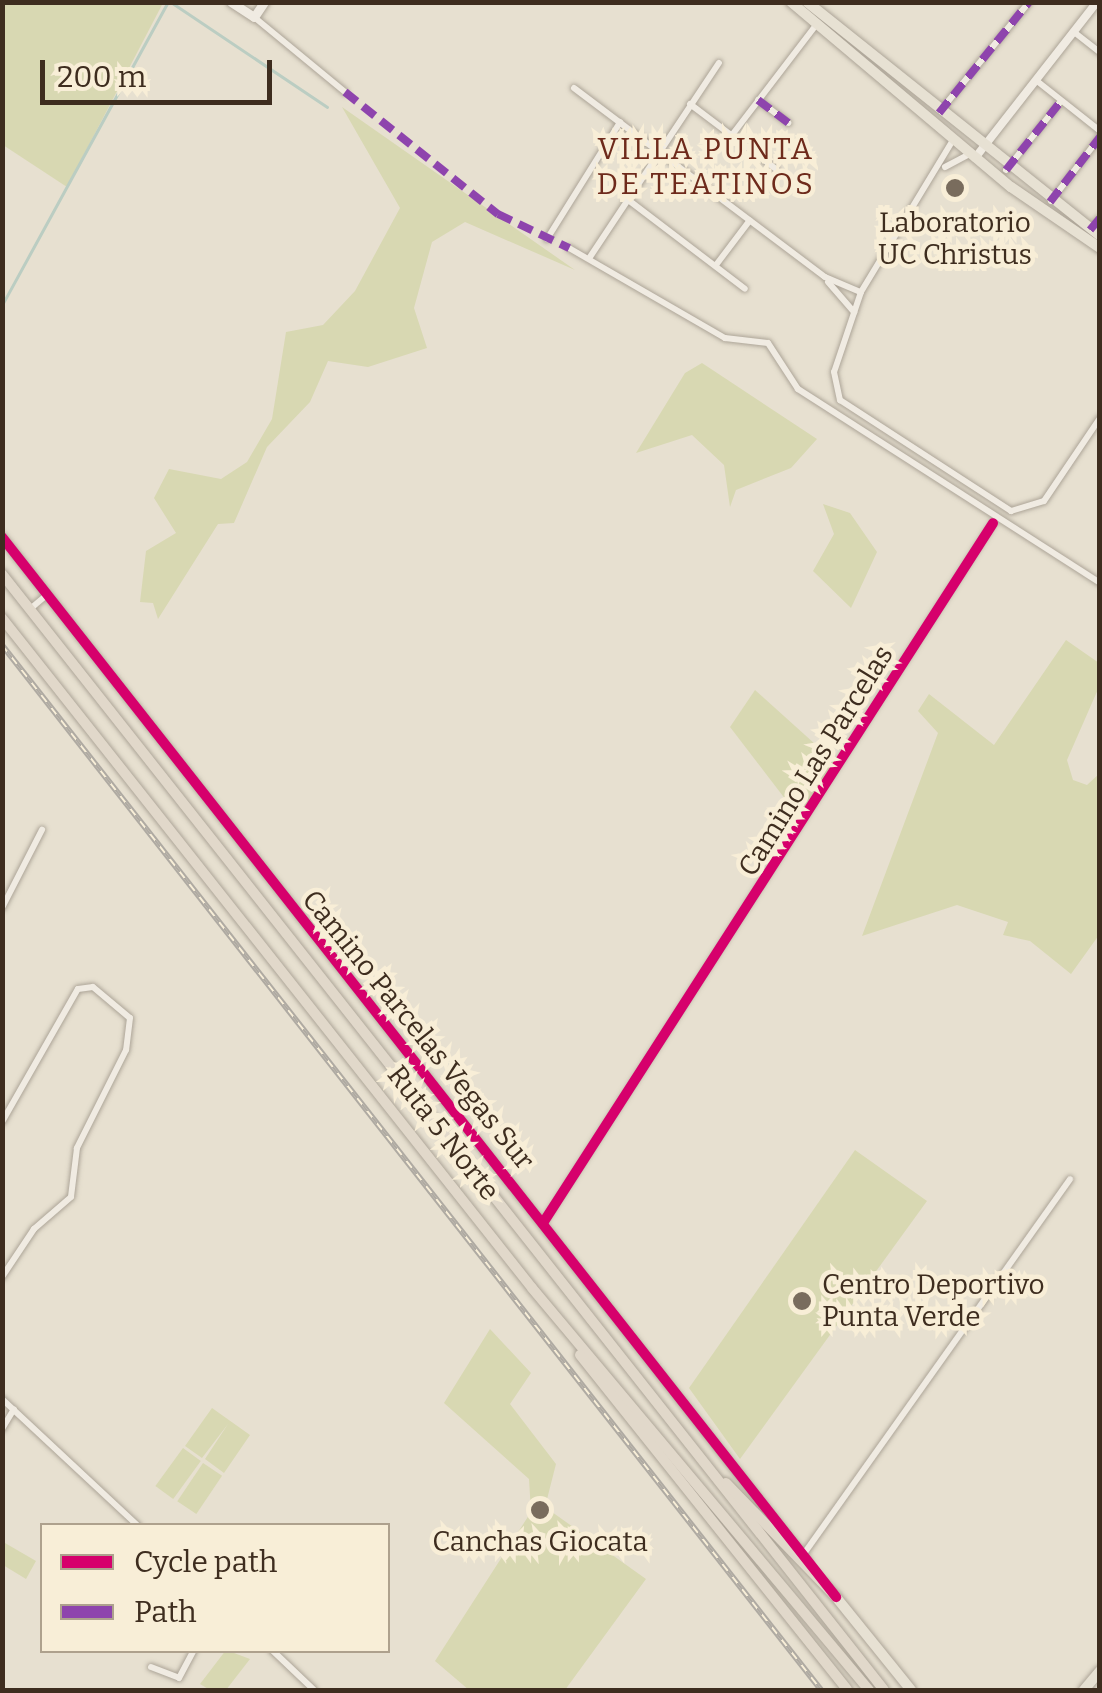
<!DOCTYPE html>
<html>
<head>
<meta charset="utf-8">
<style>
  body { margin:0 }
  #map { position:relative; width:1102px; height:1693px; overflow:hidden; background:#e7e0d0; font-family:Bitter,serif }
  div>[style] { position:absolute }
  .green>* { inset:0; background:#d8d8b2; transform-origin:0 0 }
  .stream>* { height:2.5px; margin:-1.25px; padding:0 1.25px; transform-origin:1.25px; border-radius:1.25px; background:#bbcdc2 }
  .roads { filter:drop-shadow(0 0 2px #ada598) drop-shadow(0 0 2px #ada598) }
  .minor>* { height:6px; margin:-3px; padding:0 3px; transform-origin:3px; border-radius:3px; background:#f0ebe2 }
  .tertiary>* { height:8px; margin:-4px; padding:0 4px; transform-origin:4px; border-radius:4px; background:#f0ebe2 }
  .secondary>* { height:9px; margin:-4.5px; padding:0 4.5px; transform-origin:4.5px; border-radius:4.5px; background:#f0ebe2 }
  .primary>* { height:10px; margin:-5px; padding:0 5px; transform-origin:5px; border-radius:5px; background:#e7e1d3 }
  .trunk>* { height:10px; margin:-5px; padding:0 5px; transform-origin:5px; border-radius:5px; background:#e1d8ca }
  .rail>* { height:6px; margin-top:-3px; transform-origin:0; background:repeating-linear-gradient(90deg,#f8eed7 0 8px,#afaaa2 0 16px); box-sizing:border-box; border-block:2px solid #afaaa2 }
  .quiet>* { height:8px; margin-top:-4px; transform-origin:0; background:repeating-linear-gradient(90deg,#8e44ad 0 15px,transparent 0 23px) }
  .cycleway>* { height:10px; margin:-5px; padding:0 5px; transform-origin:5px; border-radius:5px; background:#d6006c }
  .dots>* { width:28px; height:28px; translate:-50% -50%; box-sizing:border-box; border:5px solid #f8eed7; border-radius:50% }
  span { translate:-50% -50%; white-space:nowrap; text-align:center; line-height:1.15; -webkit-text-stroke:9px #f8eed7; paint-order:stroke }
  .poi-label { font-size:28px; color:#3e2d1f }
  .left { translate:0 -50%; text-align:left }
  .street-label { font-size:28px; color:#3e2d1f }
  .neighbourhood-label { font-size:30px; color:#6e2a1b; letter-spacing:2.5px }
  .frame { position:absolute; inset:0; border:5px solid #3e2d1f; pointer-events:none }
  .legend { position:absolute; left:40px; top:1523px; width:350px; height:130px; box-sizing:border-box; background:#f8eed7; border:2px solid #aea18d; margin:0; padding:12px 18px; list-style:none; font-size:30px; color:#3e2d1f }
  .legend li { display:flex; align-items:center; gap:20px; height:50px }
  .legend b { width:50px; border:2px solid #aea18d }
  .scale { position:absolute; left:40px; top:60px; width:232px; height:45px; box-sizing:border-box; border:5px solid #3e2d1f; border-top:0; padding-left:12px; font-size:30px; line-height:35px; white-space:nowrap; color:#3e2d1f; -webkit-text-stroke:8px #f8eed7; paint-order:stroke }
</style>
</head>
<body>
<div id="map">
  <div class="green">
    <div style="clip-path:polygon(2px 3px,163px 3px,67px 187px,3px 145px)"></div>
    <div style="clip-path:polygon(342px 107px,575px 270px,465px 222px,432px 242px,414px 308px,427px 348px,368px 367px,328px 361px,310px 402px,267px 447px,234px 523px,218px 524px,158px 619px,153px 603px,140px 602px,146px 551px,176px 533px,154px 498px,169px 469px,221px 479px,247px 462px,272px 419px,286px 332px,323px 325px,355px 291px,400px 208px)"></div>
    <div style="clip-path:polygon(702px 363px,817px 439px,791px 468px,736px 490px,730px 507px,724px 465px,692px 435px,636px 453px,685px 373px)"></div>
    <div style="clip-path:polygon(823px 504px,850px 513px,877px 552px,851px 608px,813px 571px,834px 534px)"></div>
    <div style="clip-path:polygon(1066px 640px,1099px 663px,1099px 687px,1067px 760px,1073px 780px,1087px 785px,1099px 774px,1099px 935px,1071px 974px,1030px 941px,1003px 935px,1008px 922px,957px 905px,862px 936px,938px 733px,918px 711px,929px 694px,994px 745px)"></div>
    <div style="clip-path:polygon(755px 690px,835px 762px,799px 817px,730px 727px)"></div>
    <div style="clip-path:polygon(855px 1150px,927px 1201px,740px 1459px,689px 1388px)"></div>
    <div style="clip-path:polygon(490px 1329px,531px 1373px,510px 1404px,556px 1464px,545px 1507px,646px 1579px,565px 1690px,469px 1690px,435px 1661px,531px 1512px,529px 1479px,444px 1403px)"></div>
    <div style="clip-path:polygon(212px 1408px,250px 1435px,224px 1473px,205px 1459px,228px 1424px,202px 1458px,185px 1446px)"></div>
    <div style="left:183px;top:1448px;width:22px;height:47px;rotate:36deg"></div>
    <div style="left:203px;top:1463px;width:23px;height:46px;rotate:34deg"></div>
    <div style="clip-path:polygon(5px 1543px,36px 1561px,26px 1579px,3px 1565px)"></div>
    <div style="clip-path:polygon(226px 1650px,250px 1659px,226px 1690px,210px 1690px,200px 1684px)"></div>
  </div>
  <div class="stream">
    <div style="left:171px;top:2px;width:188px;rotate:33.9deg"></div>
    <div style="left:2px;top:305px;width:345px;rotate:-61.3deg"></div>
  </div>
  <div class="roads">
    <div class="minor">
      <div style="left:254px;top:17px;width:118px;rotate:39.5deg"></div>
      <div style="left:1074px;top:32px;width:33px;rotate:38deg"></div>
      <div style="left:1037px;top:81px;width:80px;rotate:38.4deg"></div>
      <div style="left:574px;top:88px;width:314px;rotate:37deg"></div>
      <div style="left:825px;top:277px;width:39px;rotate:23deg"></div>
      <div style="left:758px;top:100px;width:38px;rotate:37deg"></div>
      <div style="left:690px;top:104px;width:108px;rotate:37.1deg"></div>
      <div style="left:941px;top:110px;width:139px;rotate:-50.8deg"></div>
      <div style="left:732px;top:135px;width:140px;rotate:-52.6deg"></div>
      <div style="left:953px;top:140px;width:178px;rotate:121.2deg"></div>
      <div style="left:861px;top:292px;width:84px;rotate:108.6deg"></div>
      <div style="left:834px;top:372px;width:29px;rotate:78deg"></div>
      <div style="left:840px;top:400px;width:204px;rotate:33deg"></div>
      <div style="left:1011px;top:511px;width:34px;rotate:-17deg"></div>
      <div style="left:1044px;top:501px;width:100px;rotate:-56deg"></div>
      <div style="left:945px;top:167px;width:27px;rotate:-28deg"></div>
      <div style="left:1006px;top:170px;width:88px;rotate:-51.4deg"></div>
      <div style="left:627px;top:199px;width:148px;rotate:37.3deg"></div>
      <div style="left:1051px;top:201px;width:81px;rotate:-52.6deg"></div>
      <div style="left:1091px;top:229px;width:14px;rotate:-51deg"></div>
      <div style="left:547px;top:239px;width:138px;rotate:-58deg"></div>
      <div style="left:569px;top:248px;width:180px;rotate:30deg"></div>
      <div style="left:725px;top:338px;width:43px;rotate:6.6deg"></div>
      <div style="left:768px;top:343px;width:55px;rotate:56.9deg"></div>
      <div style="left:798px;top:389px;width:359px;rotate:32.7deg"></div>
      <div style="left:590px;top:257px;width:233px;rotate:-56.4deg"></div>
      <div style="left:716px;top:265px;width:56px;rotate:-52.9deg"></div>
      <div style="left:828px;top:282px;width:40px;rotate:49deg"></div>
      <div style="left:30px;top:609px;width:23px;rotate:-40deg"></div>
      <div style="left:2px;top:908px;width:88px;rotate:-62.9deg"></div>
      <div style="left:2px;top:1122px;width:153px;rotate:-60.3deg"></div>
      <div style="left:78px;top:989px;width:15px;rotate:-8deg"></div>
      <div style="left:93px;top:987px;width:48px;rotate:40deg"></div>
      <div style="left:130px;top:1018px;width:32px;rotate:97deg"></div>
      <div style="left:126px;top:1050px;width:110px;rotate:116.6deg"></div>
      <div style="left:77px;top:1148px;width:49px;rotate:97deg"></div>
      <div style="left:71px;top:1197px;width:49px;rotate:139.1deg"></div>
      <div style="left:34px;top:1229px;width:58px;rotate:123.7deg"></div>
      <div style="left:543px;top:1223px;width:832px;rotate:-57.26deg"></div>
      <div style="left:2px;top:1399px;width:186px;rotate:43deg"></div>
      <div style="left:2px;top:1429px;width:23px;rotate:-59deg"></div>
      <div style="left:803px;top:1555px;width:461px;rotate:-54.6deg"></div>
      <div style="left:272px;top:1650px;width:58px;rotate:43.6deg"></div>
      <div style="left:151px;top:1667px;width:30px;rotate:21deg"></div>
      <div style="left:179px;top:1678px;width:32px;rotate:-62deg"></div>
    </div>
    <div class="tertiary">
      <div style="left:975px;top:158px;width:198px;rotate:-52deg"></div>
      <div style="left:2px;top:537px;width:1304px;rotate:51.82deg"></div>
    </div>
    <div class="secondary">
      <div style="left:231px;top:2px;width:27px;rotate:33deg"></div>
      <div style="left:254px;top:17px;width:18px;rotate:-56deg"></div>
    </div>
    <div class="primary">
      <div style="left:791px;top:2px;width:287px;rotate:40.1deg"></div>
      <div style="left:1011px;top:187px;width:108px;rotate:34.4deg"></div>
      <div style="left:807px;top:2px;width:375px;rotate:38.6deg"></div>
      <div style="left:836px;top:1597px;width:119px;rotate:51.1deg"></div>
      <div style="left:1084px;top:1690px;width:25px;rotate:-50deg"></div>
    </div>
    <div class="trunk">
      <div style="left:2px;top:574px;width:1422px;rotate:51.68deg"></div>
      <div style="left:2px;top:618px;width:854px;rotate:51.65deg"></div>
      <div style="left:532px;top:1288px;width:525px;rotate:50.03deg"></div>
      <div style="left:580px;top:1355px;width:428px;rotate:51.4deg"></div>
      <div style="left:726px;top:1483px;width:158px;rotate:46deg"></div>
    </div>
  </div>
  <div class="rail">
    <div style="left:2px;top:645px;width:1328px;rotate:51.91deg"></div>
  </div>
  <div class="quiet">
    <div style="left:345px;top:92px;width:196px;rotate:38.6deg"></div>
    <div style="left:498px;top:214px;width:79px;rotate:25.6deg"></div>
    <div style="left:758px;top:100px;width:38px;rotate:37deg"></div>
    <div style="left:939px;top:113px;width:143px;rotate:-51deg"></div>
    <div style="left:1006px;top:170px;width:88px;rotate:-51.4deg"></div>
    <div style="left:1050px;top:202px;width:82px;rotate:-52.4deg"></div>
    <div style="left:1090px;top:230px;width:16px;rotate:-50deg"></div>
  </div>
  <div class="cycleway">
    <div style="left:2px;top:537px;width:1349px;rotate:51.8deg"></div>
    <div style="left:543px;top:1223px;width:832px;rotate:-57.26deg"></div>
  </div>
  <div class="dots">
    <div style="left:955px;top:188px;background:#796c5d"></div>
    <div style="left:802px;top:1301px;background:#796c5d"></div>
    <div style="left:540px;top:1510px;background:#796c5d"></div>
  </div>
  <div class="poi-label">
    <span style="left:955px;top:239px">Laboratorio<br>UC Christus</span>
    <span class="left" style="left:822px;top:1301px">Centro Deportivo<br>Punta Verde</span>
    <span style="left:540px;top:1542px">Canchas Giocata</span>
  </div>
  <div class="street-label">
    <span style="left:816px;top:761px;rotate:-58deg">Camino Las Parcelas</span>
    <span style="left:418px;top:1030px;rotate:51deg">Camino Parcelas Vegas Sur</span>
    <span style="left:443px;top:1133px;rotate:52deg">Ruta 5 Norte</span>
  </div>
  <div class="neighbourhood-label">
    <span style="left:706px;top:166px">VILLA PUNTA<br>DE TEATINOS</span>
  </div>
  <div class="frame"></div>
  <ul class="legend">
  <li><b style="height:12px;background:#d6006c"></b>Cycle path</li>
  <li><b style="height:12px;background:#8e44ad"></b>Path</li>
  </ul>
  <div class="scale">200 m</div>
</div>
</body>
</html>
